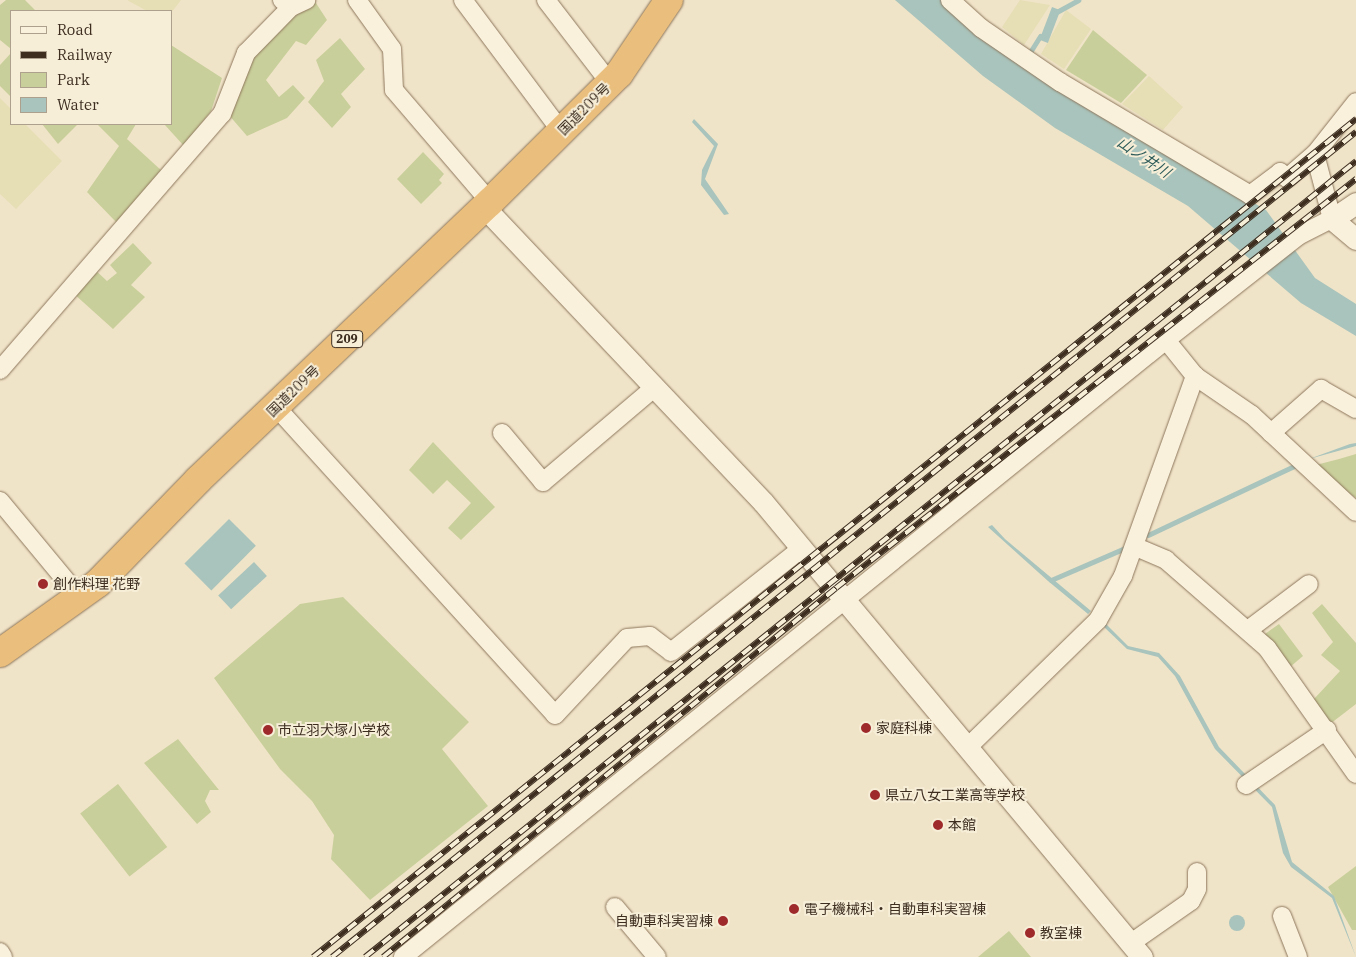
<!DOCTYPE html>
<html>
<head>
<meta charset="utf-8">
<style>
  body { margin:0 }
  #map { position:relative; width:1356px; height:957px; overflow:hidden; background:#f0e4c8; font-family:"IBM Plex Serif","Noto Sans JP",serif }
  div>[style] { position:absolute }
  .farmland>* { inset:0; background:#e6deb5 }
  .green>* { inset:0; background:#c9cf9b; transform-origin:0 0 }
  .water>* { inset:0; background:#a9c4bc; transform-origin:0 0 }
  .round { border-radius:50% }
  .stream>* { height:5px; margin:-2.5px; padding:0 2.5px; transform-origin:2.5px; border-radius:2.5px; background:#a9c4bc }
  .roads { filter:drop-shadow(0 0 1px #8d765c) drop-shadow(0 0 1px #8d765c) }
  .minor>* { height:18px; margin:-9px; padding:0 9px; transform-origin:9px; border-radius:9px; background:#faf1dc }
  .tertiary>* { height:21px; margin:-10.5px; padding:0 10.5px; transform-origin:10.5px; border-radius:10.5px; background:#faf1dc }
  .trunk>* { height:28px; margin:-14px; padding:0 14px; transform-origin:14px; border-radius:14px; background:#eabe7c }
  .rail>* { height:5.5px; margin-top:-2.75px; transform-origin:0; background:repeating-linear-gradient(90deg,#f7eed8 0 11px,#3d2e20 0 22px); box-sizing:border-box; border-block:1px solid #3d2e20 }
  .dots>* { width:14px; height:14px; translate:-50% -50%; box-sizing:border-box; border:2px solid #f7eed8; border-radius:50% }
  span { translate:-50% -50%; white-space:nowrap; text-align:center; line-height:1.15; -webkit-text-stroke:4px #f7eed8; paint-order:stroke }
  .shield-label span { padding:1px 4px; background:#f7eed8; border:1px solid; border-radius:4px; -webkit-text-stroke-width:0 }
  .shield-label { font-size:12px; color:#3d2e20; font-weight:700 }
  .street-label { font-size:14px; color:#3d2e20 }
  .poi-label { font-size:14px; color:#3d2e20 }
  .left { translate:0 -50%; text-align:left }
  .right { translate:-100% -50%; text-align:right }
  .water-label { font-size:15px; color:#2f5d5a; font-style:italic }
  .legend { position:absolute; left:10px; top:10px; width:162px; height:115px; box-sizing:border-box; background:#f7eed8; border:1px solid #ada18e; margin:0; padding:6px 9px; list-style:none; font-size:15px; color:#3d2e20 }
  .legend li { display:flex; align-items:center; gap:10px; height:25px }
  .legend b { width:25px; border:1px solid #ada18e }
</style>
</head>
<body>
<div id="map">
  <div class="farmland">
    <div style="clip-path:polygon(127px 0,181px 0,171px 13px,147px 11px)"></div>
    <div style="clip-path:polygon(1020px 0,1050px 5px,1024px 45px,1002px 27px)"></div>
    <div style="clip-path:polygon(1066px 10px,1091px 29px,1064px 69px,1041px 54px)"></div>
    <div style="clip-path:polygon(1149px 76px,1183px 107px,1163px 130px,1122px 104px)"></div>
    <div style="clip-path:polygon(0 98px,11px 109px,11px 124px,25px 124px,62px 161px,16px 209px,0 194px)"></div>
  </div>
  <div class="green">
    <div style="clip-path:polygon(6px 0,25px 0,36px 11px,11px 11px,11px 49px,0 40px,0 5px)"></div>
    <div style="clip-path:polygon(314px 0,327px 20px,306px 45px,296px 41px,266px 80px,279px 97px,293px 85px,305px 98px,287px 118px,247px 136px,228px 114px,248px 57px,293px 8px)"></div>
    <div style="clip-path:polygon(1093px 30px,1147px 75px,1121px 103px,1066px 70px)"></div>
    <div style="clip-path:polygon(340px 38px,365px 69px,341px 94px,351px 107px,332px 128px,308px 102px,324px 81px,316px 60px)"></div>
    <div style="clip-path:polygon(171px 45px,222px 78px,211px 111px,184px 146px,164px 124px,171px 124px)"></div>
    <div style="clip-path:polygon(11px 53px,11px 97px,0 86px,0 65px)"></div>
    <div style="clip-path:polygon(42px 124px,78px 124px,58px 144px)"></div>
    <div style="clip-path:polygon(97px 124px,136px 124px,127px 139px,162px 171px,117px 223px,87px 192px,119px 146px)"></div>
    <div style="clip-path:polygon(423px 152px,444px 174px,439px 180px,442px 183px,421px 204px,397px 179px)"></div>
    <div style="clip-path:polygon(133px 243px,152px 263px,131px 285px,145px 297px,113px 329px,73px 293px,92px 267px,107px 281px,117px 273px,110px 265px)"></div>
    <div style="clip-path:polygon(433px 442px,495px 507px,461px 540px,448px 528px,471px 503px,447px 480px,433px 494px,409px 470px)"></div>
    <div style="clip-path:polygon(1356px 454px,1356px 498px,1312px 466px,1339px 459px)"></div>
    <div style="clip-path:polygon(343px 597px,469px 722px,442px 749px,488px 806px,370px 900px,331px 859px,334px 835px,312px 801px,280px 769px,214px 678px,300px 604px)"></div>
    <div style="clip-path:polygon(1322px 604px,1356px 643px,1356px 704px,1330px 724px,1314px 699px,1340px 671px,1321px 655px,1333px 642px,1312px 613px)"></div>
    <div style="clip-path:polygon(1279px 624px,1303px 656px,1290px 667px,1262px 636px)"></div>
    <div style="clip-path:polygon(178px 739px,219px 790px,210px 790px,205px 801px,211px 812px,197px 824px,144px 763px)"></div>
    <div style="left:118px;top:784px;width:80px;height:48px;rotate:52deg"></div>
    <div style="clip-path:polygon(1356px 866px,1356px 930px,1352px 930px,1328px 887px)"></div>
    <div style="clip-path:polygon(1009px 931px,1031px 957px,978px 957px)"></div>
  </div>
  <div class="water">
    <div style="clip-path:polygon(895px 0,944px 0,1052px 84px,1266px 210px,1315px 278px,1356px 304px,1356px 336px,1301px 303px,1188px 206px,1055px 128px,983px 76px)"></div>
    <div style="left:1052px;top:7px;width:9px;height:35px;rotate:21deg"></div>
    <div style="clip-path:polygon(694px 119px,718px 144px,705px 179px,729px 214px,724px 215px,701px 185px,702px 170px,714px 146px,692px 122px)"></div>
    <div style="clip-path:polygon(1356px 443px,1356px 446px,1309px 459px,1350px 444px)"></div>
    <div style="left:229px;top:519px;width:38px;height:63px;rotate:45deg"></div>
    <div style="clip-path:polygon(992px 525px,1005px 539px,1091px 611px,1088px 614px,1048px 581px,988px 527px)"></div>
    <div style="left:254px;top:562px;width:19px;height:49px;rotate:47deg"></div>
    <div style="clip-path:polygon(1106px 624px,1128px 646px,1159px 653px,1180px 676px,1219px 747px,1275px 805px,1292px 862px,1334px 896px,1356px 957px,1332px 898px,1291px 867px,1283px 853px,1272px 807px,1215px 749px,1175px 676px,1158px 657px,1127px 649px,1103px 626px)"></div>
    <div class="round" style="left:1229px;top:915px;width:16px;height:16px"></div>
  </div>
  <div class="stream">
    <div style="left:1053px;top:14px;width:29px;rotate:-29deg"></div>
    <div style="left:1027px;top:57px;width:25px;rotate:-58deg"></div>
    <div style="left:1148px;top:535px;width:164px;rotate:-25.3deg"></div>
    <div style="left:1051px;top:580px;width:81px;rotate:-23.4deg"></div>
  </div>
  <div class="roads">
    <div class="minor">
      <div style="left:282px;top:0;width:11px;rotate:38deg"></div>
      <div style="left:291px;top:7px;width:17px;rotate:-25deg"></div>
      <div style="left:357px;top:0;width:60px;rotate:54.5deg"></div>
      <div style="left:392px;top:49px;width:41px;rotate:87.2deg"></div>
      <div style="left:394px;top:90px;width:148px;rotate:49.4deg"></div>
      <div style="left:463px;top:0;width:164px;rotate:53.2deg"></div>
      <div style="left:546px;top:0;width:105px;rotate:52.4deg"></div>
      <div style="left:950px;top:0;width:42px;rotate:42.1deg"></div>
      <div style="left:981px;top:28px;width:96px;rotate:34.4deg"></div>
      <div style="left:1060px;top:82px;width:221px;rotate:30.7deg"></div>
      <div style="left:1250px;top:195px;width:38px;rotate:-37deg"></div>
      <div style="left:1280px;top:172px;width:9px;rotate:41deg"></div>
      <div style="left:1287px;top:178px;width:37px;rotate:-41deg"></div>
      <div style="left:0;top:370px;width:339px;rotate:-49.1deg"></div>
      <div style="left:222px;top:114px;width:66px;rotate:-68.5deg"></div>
      <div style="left:246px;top:53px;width:64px;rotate:-45.6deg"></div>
      <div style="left:1195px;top:376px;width:69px;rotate:34.4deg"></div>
      <div style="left:1252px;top:415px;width:142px;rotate:43deg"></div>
      <div style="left:277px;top:408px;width:414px;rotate:47.8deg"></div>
      <div style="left:555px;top:715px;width:105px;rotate:-46.9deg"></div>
      <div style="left:627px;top:638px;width:23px;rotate:-5deg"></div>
      <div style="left:650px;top:636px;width:26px;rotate:37deg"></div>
      <div style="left:671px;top:652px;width:167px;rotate:-38.4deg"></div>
      <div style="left:502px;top:433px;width:64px;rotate:50.1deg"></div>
      <div style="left:543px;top:482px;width:147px;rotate:-40.3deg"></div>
      <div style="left:1271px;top:433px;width:67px;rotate:-41.3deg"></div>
      <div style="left:1321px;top:389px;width:40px;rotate:29.7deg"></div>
      <div style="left:0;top:501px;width:127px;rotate:50.4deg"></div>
      <div style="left:1136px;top:547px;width:33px;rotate:23deg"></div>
      <div style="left:1166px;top:560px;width:134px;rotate:41.1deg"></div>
      <div style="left:1267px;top:648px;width:154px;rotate:54.8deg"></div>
      <div style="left:1248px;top:630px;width:76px;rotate:-37deg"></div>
      <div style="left:969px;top:746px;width:180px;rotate:-44.3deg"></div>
      <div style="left:1098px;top:620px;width:51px;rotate:-60.4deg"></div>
      <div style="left:1123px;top:576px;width:213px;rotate:-70.2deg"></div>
      <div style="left:1195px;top:376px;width:46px;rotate:-128.9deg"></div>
      <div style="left:1246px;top:785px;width:98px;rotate:-34.2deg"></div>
      <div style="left:615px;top:907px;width:65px;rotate:50deg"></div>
      <div style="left:1282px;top:916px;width:44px;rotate:68.7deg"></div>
      <div style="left:1131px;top:943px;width:73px;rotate:-35deg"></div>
      <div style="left:1191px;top:901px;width:13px;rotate:-63deg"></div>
      <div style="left:1197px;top:889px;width:17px;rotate:-90deg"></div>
      <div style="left:0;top:952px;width:6px;rotate:59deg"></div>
      <div style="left:403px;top:957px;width:981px;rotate:-38.96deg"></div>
      <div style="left:1166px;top:340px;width:168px;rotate:-38.2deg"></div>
      <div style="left:1298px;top:236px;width:38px;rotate:-27deg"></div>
      <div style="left:1332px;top:219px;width:67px;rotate:-104.7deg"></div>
      <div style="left:1315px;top:154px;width:66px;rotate:-51.7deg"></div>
    </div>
    <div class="tertiary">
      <div style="left:1356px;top:203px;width:29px;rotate:146deg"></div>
      <div style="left:1332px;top:219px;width:31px;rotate:40deg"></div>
      <div style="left:484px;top:207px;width:406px;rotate:46.6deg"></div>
      <div style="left:763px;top:502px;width:592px;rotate:50.21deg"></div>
    </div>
    <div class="trunk">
      <div style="left:0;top:653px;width:120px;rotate:-35.5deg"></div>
      <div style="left:98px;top:583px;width:144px;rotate:-45.8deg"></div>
      <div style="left:198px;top:480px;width:403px;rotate:-43.6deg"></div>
      <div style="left:490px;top:202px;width:182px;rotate:-44.8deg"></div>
      <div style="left:619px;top:74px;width:89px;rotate:-56deg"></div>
    </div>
  </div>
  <div class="rail">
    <div style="left:313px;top:957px;width:1338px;rotate:-38.78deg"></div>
    <div style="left:332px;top:957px;width:1315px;rotate:-38.86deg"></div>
    <div style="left:365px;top:957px;width:1271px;rotate:-38.77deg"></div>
    <div style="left:383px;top:957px;width:584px;rotate:-39.17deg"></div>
    <div style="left:836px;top:588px;width:662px;rotate:-38.19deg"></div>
  </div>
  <div class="dots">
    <div style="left:43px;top:584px;background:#9e2a2b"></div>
    <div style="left:866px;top:728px;background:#9e2a2b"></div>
    <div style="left:268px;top:730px;background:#9e2a2b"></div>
    <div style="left:875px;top:795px;background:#9e2a2b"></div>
    <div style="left:938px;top:825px;background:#9e2a2b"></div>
    <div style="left:794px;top:909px;background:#9e2a2b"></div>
    <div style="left:723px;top:921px;background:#9e2a2b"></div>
    <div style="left:1030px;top:933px;background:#9e2a2b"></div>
  </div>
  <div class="shield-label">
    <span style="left:347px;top:339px">209</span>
  </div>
  <div class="street-label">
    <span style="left:584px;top:109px;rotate:-45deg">国道209号</span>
    <span style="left:293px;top:391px;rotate:-44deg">国道209号</span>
  </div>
  <div class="poi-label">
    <span class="left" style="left:53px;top:584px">創作料理 花野</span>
    <span class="left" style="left:876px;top:728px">家庭科棟</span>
    <span class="left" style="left:278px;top:730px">市立羽犬塚小学校</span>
    <span class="left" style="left:885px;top:795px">県立八女工業高等学校</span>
    <span class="left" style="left:948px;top:825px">本館</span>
    <span class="left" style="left:804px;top:909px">電子機械科・自動車科実習棟</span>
    <span class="right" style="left:713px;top:921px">自動車科実習棟</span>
    <span class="left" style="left:1040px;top:933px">教室棟</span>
  </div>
  <div class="water-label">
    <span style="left:1144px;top:157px;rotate:34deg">山ノ井川</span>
  </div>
  <ul class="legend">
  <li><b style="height:6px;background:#faf1dc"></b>Road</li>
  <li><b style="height:6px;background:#3d2e20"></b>Railway</li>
  <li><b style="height:14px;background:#c9cf9b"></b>Park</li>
  <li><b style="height:14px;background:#a9c4bc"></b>Water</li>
  </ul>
</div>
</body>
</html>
